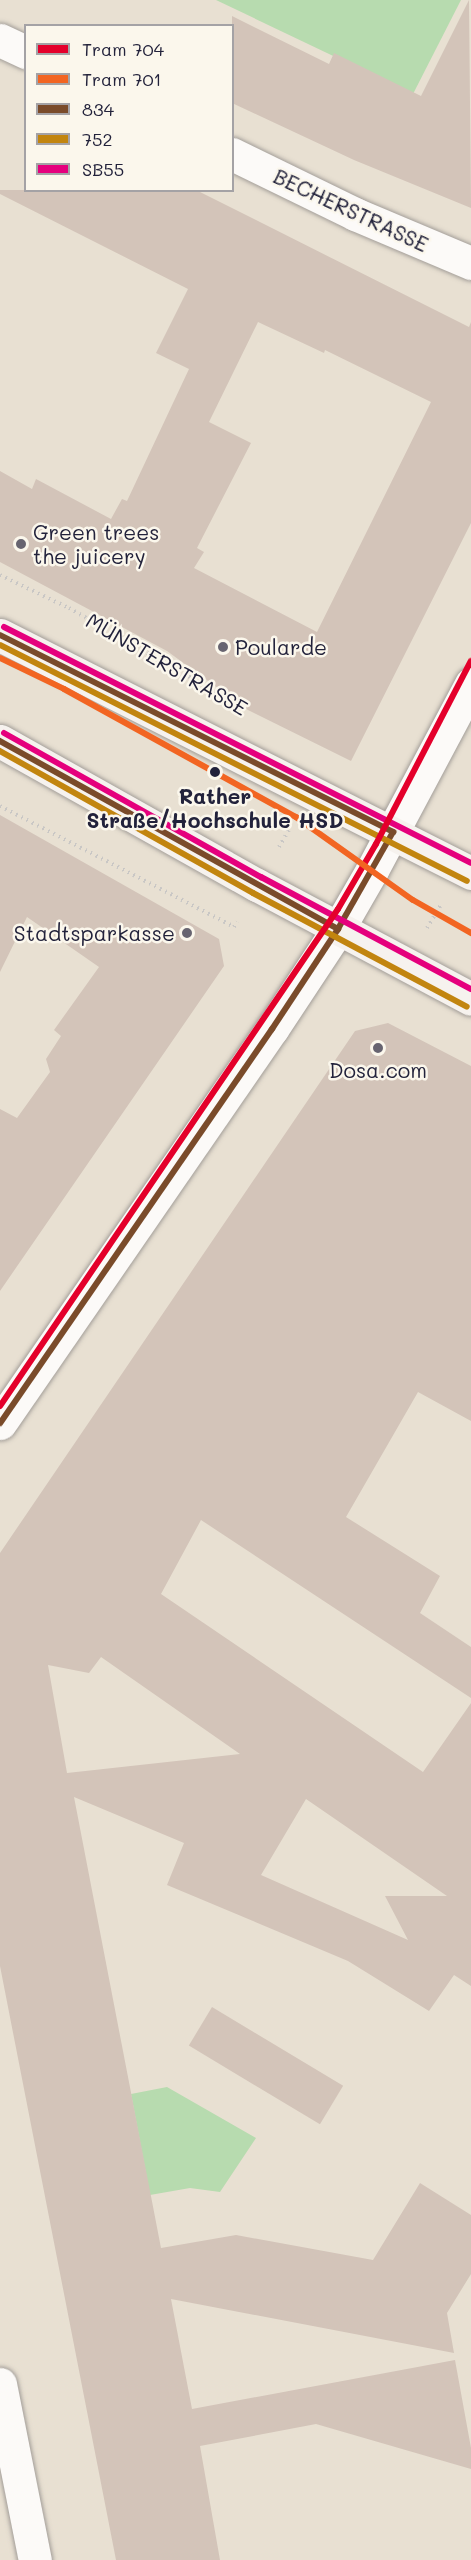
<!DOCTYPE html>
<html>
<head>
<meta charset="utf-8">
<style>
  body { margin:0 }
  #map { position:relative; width:471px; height:2560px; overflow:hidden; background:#e8e0d2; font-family:Mali,sans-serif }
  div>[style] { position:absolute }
  .green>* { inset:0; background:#b7dbaf }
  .building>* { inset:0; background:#d3c4b9; transform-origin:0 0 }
  .path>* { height:4px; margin-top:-2px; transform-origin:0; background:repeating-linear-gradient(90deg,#c9c7c5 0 1.5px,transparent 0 6px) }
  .roads { filter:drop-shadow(0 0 2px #a39e99) drop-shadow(0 0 2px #a39e99) }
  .minor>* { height:33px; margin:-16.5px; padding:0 16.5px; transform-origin:16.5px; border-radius:16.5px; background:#fcfaf8 }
  .tertiary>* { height:33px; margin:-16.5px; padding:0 16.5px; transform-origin:16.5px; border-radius:16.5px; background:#fcfaf8 }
  .secondary>* { height:33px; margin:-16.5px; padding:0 16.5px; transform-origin:16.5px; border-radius:16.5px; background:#f6f2ee }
  .bus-1>* { height:6px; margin:-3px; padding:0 3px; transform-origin:3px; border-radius:3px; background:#7a4b2a }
  .bus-2>* { height:6px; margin:-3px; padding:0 3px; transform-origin:3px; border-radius:3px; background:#c2850f }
  .bus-3>* { height:6px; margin:-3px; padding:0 3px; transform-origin:3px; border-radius:3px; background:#e5007d }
  .tram-1>* { height:6px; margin:-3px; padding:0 3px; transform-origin:3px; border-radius:3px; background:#e4002b }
  .tram-2>* { height:6px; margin:-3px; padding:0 3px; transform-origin:3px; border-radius:3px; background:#f26522 }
  .dots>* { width:16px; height:16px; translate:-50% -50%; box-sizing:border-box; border:3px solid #fbf7ec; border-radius:50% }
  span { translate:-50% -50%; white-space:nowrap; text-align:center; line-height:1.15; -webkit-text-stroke:5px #fbf7ec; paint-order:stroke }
  .street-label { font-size:21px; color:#22223b }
  .poi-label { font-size:21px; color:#22223b }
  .left { translate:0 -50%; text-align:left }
  .right { translate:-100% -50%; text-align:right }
  .stop-label { font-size:21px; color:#22223b; font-weight:700 }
  .legend { position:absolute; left:24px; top:24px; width:210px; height:168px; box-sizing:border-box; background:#fbf7ec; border:2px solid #a4a2a5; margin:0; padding:8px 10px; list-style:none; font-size:18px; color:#22223b }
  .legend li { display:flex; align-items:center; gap:12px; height:30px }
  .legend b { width:30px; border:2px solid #a4a2a5 }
</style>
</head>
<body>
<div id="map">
  <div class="green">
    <div style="clip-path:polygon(216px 0,461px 0,413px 94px)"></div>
    <div style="clip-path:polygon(167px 2087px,256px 2138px,220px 2192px,190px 2188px,150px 2195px,131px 2094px)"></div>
  </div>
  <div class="building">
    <div style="clip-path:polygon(469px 0,471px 208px,354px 160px,232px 103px,232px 16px,329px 64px,334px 53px,421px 96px)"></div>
    <div style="clip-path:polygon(evenodd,0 190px,196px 190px,469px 327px,471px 322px,471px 523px,351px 761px,248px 710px,167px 651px,0 562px,0 471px,32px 489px,36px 479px,111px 519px,122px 499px,127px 501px,189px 369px,156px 353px,188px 289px,0 194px,0 190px,258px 322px,324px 353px,325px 350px,431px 402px,317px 632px,194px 568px,204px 552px,197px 548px,251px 443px,209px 422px,258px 322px)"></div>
    <div style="clip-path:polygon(0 815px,219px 939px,224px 966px,0 1291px,0 1109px,17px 1118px,50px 1072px,46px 1059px,61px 1036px,54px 1030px,99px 967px,27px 917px,0 972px)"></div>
    <div style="clip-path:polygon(evenodd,388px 1023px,471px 1066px,471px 1421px,418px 1392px,346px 1517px,440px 1576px,420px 1613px,471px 1647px,471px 1698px,201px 1520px,161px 1594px,423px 1772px,471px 1703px,471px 1986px,454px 1975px,429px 2011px,348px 1961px,167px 1885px,184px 1843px,74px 1797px,161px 2248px,236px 2235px,373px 2260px,420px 2183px,471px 2215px,471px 2274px,447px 2313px,454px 2353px,171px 2299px,192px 2409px,455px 2360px,471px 2448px,471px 2469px,316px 2424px,200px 2446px,220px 2560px,116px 2560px,0 1966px,0 1553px,355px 1031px,388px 1023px,101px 1657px,240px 1754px,67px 1773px,48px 1665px,89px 1673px,101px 1657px,388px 1023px,306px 1799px,447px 1896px,385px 1896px,408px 1940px,261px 1875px,306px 1799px)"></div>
    <div style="left:212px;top:2007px;width:153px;height:45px;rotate:31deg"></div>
  </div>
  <div class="path">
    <div style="left:0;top:575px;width:76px;rotate:25.6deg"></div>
    <div style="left:69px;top:608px;width:183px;rotate:29.8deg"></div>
    <div style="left:0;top:806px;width:263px;rotate:27.3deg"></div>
    <div style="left:234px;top:927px;width:6px;rotate:-59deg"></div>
    <div style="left:279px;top:847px;width:22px;rotate:-60deg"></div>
    <div style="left:427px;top:928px;width:26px;rotate:-59deg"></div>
  </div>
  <div class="roads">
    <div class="minor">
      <div style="left:0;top:40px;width:29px;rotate:25deg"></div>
      <div style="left:232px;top:154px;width:137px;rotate:26deg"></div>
      <div style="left:355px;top:214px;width:126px;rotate:22.9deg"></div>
      <div style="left:0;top:2384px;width:179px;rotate:78.8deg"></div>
    </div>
    <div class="tertiary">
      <div style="left:0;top:1423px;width:479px;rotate:-55.4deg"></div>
      <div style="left:272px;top:1029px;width:120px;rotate:-56.6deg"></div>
      <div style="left:338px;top:929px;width:68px;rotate:-60deg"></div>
      <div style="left:372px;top:870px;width:211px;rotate:-62deg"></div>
    </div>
    <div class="secondary">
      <div style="left:0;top:635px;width:528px;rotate:26.81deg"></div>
      <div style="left:0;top:741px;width:295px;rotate:29.3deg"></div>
      <div style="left:257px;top:885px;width:242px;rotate:28deg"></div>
    </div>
  </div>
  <div class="bus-1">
    <div style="left:0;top:635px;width:440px;rotate:26.6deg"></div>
    <div style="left:393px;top:832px;width:112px;rotate:119.6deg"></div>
    <div style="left:338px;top:929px;width:120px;rotate:123.4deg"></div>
    <div style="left:272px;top:1029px;width:479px;rotate:124.6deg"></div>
    <div style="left:0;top:741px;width:387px;rotate:29.1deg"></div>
  </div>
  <div class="bus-2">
    <div style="left:0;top:645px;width:523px;rotate:26.81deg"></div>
    <div style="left:0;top:751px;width:290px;rotate:29.3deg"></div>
    <div style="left:253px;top:893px;width:242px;rotate:28deg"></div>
  </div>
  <div class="bus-3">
    <div style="left:4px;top:627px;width:523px;rotate:26.81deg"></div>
    <div style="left:4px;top:733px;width:295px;rotate:29.3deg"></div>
    <div style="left:261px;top:877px;width:238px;rotate:28.1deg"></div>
  </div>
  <div class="tram-1">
    <div style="left:0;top:1406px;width:601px;rotate:-55.78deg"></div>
    <div style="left:338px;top:909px;width:75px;rotate:-59.7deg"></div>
    <div style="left:376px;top:844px;width:206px;rotate:-62.6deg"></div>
  </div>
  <div class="tram-2">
    <div style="left:0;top:658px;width:71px;rotate:25.8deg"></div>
    <div style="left:64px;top:689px;width:265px;rotate:28.9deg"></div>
    <div style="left:296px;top:817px;width:143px;rotate:35.4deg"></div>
    <div style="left:413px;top:900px;width:67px;rotate:29.6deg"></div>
  </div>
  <div class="dots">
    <div style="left:21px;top:544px;background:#676470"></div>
    <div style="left:223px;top:647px;background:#676470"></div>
    <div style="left:215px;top:772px;background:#22223b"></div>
    <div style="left:187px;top:933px;background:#676470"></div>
    <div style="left:378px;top:1048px;background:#676470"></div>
  </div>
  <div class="street-label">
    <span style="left:351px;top:210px;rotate:25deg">BECHERSTRASSE</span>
    <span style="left:167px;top:664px;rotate:30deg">MÜNSTERSTRASSE</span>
  </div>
  <div class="poi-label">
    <span class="left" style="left:33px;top:544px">Green trees<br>the juicery</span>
    <span class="left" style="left:235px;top:647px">Poularde</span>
    <span class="right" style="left:175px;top:933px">Stadtsparkasse</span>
    <span style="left:378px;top:1070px">Dosa.com</span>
  </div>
  <div class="stop-label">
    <span style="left:215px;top:808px">Rather<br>Straße/Hochschule HSD</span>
  </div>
  <ul class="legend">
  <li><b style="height:8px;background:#e4002b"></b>Tram 704</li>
  <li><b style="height:8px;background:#f26522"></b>Tram 701</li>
  <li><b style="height:8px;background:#7a4b2a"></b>834</li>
  <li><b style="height:8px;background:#c2850f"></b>752</li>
  <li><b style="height:8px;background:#e5007d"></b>SB55</li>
  </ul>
</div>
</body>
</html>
